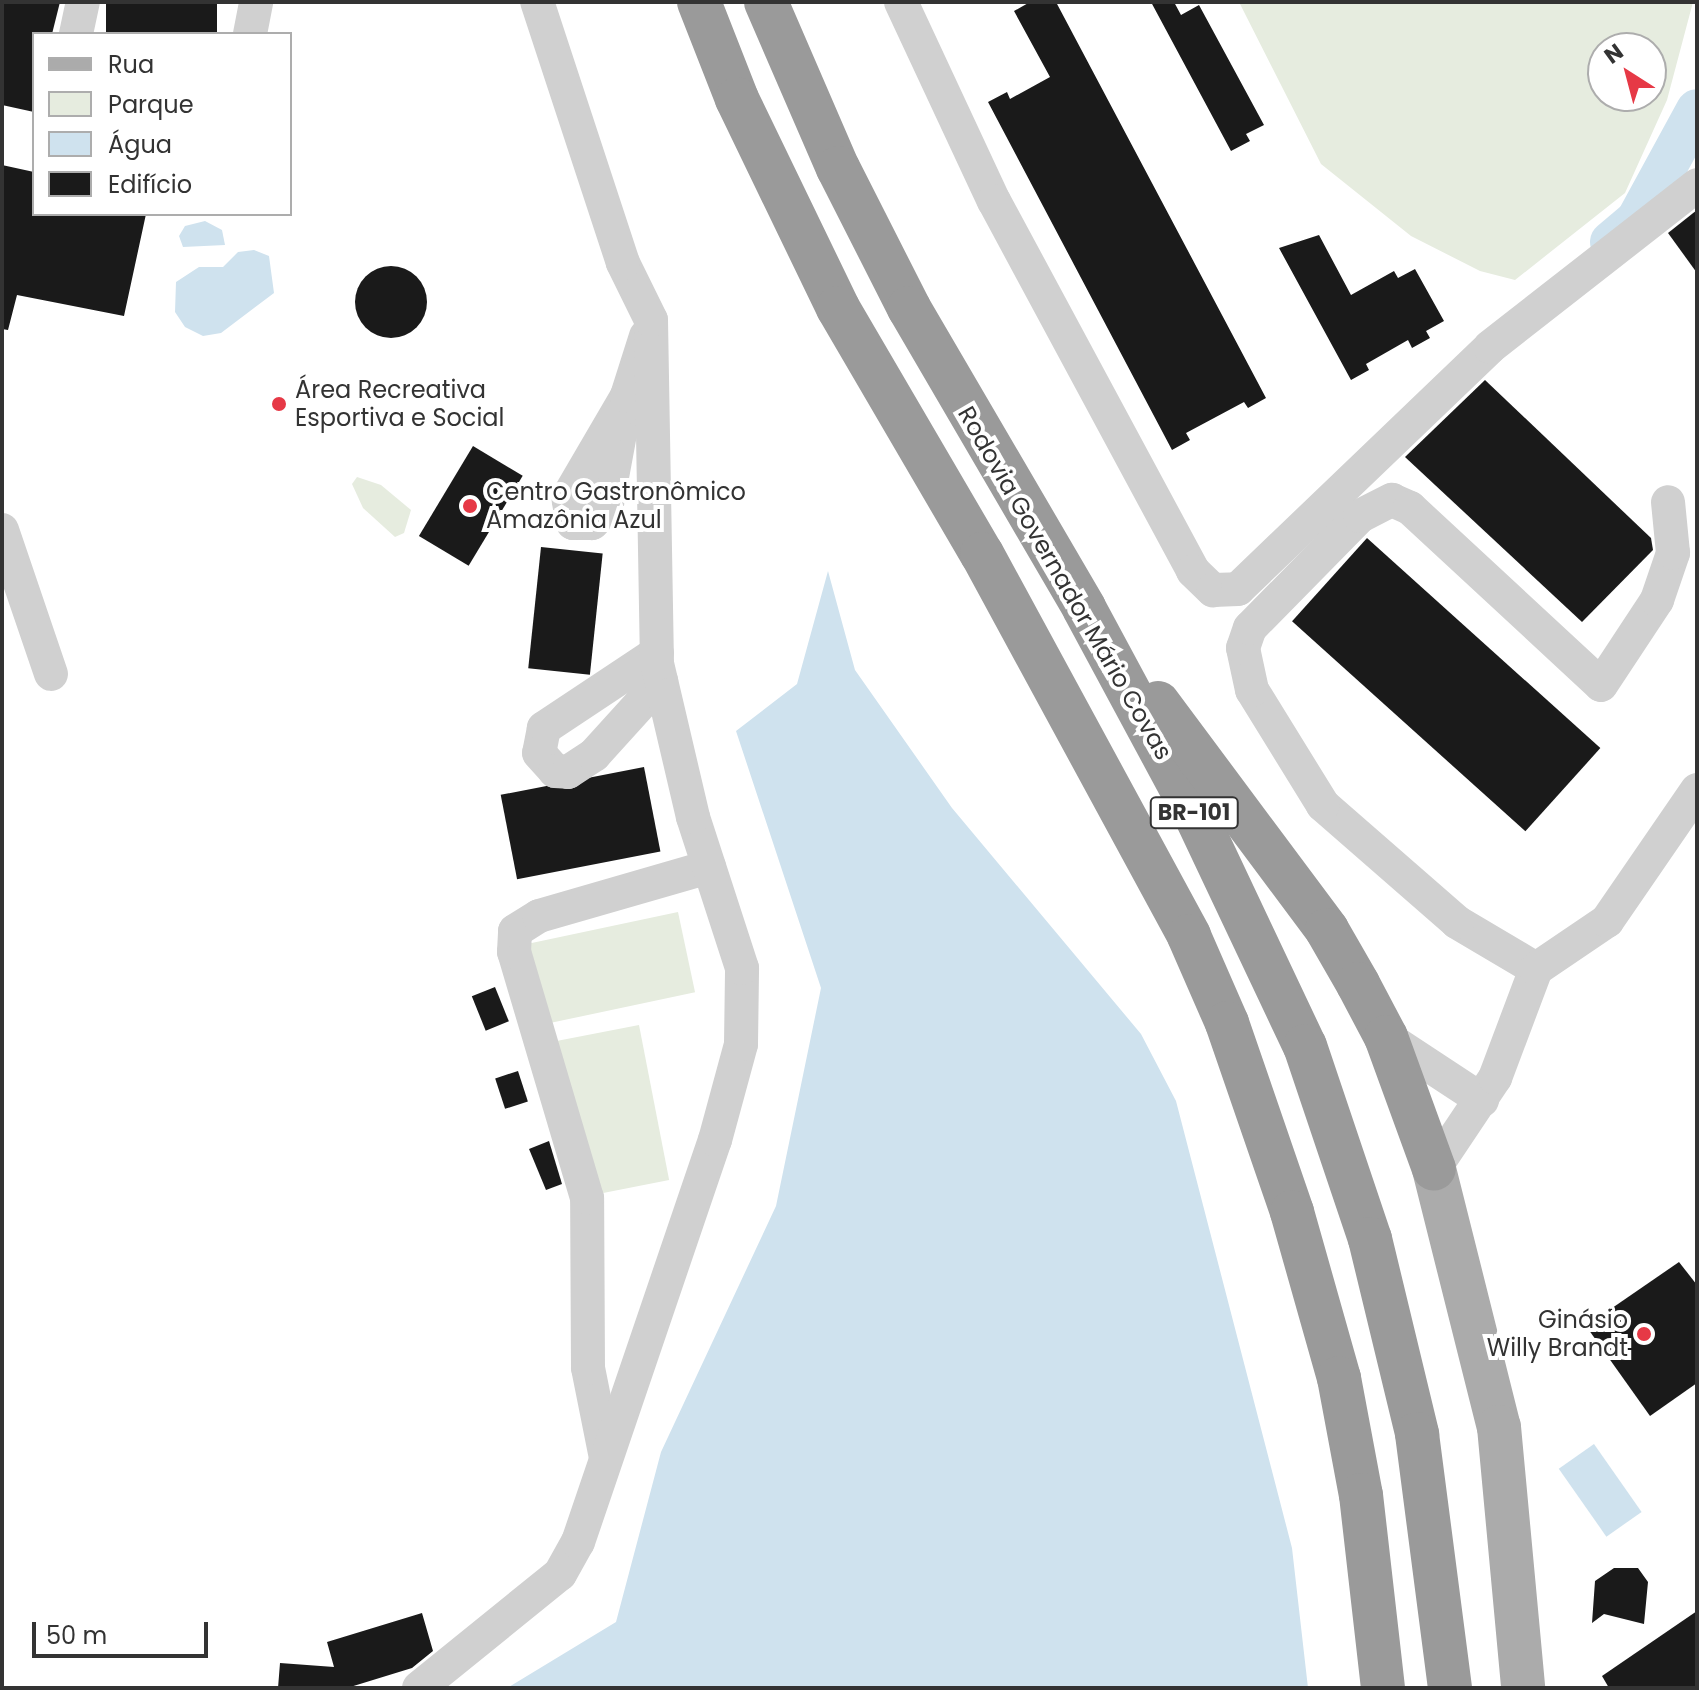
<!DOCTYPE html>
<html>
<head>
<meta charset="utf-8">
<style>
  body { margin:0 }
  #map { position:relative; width:1699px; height:1690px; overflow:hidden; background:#fff; font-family:Poppins,sans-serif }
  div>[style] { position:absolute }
  .green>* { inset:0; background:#e6ecdf; transform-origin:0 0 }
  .water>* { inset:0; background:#cfe2ee; transform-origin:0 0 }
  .river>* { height:42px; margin:-21px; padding:0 21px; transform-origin:21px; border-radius:21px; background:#cfe2ee }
  .building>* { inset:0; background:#1a1a1a; transform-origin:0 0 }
  .round { border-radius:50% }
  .minor>* { height:34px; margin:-17px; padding:0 17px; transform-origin:17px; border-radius:17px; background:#d0d0d0 }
  .major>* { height:44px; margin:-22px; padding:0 22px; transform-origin:22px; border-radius:22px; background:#ababab }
  .highway>* { height:44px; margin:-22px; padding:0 22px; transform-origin:22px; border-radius:22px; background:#9a9a9a }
  .dots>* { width:22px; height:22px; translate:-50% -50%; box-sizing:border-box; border:4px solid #fff; border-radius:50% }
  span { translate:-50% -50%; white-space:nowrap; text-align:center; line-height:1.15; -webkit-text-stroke:8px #fff; paint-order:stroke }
  .shield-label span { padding:2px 6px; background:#fff; border:2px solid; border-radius:6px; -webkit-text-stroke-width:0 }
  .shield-label { font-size:22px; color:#333; font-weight:700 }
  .poi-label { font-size:24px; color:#333 }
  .left { translate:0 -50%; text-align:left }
  .right { translate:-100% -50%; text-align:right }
  .street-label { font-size:24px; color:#333 }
  .frame { position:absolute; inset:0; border:4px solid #333; pointer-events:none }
  .legend { position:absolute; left:32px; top:32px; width:260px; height:184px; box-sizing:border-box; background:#fff; border:2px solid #adadad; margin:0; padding:10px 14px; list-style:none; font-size:24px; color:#333 }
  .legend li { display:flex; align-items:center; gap:16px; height:40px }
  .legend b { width:40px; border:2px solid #adadad }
  .north { position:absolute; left:1587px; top:32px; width:80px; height:80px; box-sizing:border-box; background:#fff; border:2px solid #adadad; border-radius:50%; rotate:324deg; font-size:22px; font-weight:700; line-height:32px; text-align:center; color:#333 }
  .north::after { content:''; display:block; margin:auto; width:28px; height:36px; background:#e63946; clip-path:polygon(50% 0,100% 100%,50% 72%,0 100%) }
  .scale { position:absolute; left:32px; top:1622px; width:176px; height:36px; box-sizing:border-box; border:4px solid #333; border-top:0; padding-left:10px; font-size:24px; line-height:28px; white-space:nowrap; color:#333; -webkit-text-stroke:6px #fff; paint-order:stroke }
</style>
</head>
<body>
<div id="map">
  <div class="green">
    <div style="clip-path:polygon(evenodd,1239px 2px,1693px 2px,1667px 100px,1625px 193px,1515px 280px,1480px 271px,1411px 236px,1321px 164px,1239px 2px,1603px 48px,1651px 48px,1651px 96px,1603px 96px,1603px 48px)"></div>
    <div style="clip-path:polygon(357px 477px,381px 485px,411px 510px,404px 533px,395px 537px,363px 508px,352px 484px)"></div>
    <div style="left:678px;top:912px;width:82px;height:152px;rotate:78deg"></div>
    <div style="left:639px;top:1025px;width:158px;height:84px;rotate:79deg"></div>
  </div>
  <div class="water">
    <div style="clip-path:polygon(205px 221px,222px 230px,225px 245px,183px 247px,179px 236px,185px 226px)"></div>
    <div style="clip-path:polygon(254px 250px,269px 256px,274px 293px,221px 333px,203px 336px,185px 327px,175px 312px,176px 282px,199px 267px,223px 267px,238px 252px)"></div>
    <div style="clip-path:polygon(828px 571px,855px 670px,952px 808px,1141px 1034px,1176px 1101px,1292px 1548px,1308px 1688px,507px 1688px,616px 1622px,661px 1452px,776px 1206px,821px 988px,736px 731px,797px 684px)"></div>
    <div style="left:1594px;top:1444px;width:83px;height:43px;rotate:55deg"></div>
  </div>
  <div class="river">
    <div style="left:1611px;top:242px;width:34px;rotate:-40deg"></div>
    <div style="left:1637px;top:220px;width:125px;rotate:-61.4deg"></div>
  </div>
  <div class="building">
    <div style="clip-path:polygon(2px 2px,60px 2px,52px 34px,34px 34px,34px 112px,2px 105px)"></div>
    <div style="left:106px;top:2px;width:111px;height:33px"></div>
    <div style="clip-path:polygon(1030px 2px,1056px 2px,1266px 398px,1248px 408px,1244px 402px,1186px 433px,1190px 440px,1172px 450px,988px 102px,1007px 92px,1010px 99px,1050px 77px,1014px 11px)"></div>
    <div style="clip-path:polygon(1151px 2px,1174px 2px,1181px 15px,1199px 5px,1264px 125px,1246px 134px,1250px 141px,1231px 151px)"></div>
    <div style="clip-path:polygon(2px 165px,34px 172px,34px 214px,146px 214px,124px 316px,17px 295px,8px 330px,2px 329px)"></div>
    <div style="clip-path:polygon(1697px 210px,1697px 273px,1668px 233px)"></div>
    <div style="clip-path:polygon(1319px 235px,1351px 295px,1394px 271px,1398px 278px,1415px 269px,1444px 321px,1426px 331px,1430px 338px,1412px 348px,1408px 340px,1366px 364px,1369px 370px,1351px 380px,1279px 248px)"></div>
    <div class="round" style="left:355px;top:266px;width:72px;height:72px"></div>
    <div style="clip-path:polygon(1485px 380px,1651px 538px,1653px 550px,1582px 622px,1405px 457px)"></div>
    <div style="left:473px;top:446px;width:58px;height:105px;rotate:31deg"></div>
    <div style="left:1367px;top:538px;width:314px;height:112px;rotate:42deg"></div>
    <div style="left:541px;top:547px;width:62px;height:122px;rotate:6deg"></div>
    <div style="left:644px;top:767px;width:86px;height:146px;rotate:79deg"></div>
    <div style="left:495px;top:987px;width:37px;height:25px;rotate:68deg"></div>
    <div style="left:518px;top:1071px;width:32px;height:24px;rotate:72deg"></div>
    <div style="clip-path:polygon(549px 1141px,562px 1184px,546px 1190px,529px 1149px)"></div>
    <div style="clip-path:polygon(1679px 1262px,1697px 1285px,1697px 1383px,1650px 1416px,1586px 1326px)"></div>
    <div style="clip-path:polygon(1614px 1568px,1638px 1568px,1648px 1582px,1644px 1624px,1604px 1614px,1592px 1623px,1595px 1581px)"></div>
    <div style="clip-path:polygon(1697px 1611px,1697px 1688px,1609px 1688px,1602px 1676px)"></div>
    <div style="clip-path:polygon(422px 1613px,433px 1651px,412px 1668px,347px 1688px,278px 1688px,280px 1663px,334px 1667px,327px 1642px)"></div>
  </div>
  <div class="minor">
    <div style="left:901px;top:2px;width:220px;rotate:65deg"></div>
    <div style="left:994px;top:201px;width:420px;rotate:61.7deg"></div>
    <div style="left:1193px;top:571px;width:28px;rotate:44deg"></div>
    <div style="left:1213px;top:590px;width:25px;rotate:-2deg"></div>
    <div style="left:1238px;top:589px;width:349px;rotate:-43.8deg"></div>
    <div style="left:1490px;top:347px;width:263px;rotate:-38deg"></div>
    <div style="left:76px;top:34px;width:33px;rotate:-78deg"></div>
    <div style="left:250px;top:34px;width:33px;rotate:-79deg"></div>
    <div style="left:627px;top:396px;width:115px;rotate:100.5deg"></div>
    <div style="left:606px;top:509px;width:20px;rotate:135deg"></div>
    <div style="left:592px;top:523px;width:19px;rotate:180deg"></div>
    <div style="left:573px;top:523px;width:26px;rotate:-101deg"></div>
    <div style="left:568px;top:497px;width:117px;rotate:-59.7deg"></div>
    <div style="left:627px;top:396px;width:63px;rotate:-72.4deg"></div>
    <div style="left:2px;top:530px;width:152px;rotate:71.2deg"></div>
    <div style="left:657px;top:653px;width:136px;rotate:146.4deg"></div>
    <div style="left:544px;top:728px;width:25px;rotate:101deg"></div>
    <div style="left:539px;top:753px;width:24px;rotate:48deg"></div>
    <div style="left:555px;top:771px;width:13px;rotate:4deg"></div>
    <div style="left:568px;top:772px;width:31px;rotate:-33deg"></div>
    <div style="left:594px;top:755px;width:100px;rotate:-47.8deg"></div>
    <div style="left:1536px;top:969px;width:92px;rotate:-149.3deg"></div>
    <div style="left:1457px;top:922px;width:178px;rotate:-138.9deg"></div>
    <div style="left:1323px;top:805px;width:135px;rotate:-121.7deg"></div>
    <div style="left:1252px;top:690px;width:43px;rotate:-102.1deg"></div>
    <div style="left:1243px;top:648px;width:21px;rotate:-71deg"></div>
    <div style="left:1250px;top:628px;width:157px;rotate:-45.5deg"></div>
    <div style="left:1360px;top:516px;width:36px;rotate:-27deg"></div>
    <div style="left:1392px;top:500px;width:20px;rotate:24deg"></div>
    <div style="left:1410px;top:508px;width:260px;rotate:42.8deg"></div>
    <div style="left:1601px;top:685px;width:102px;rotate:-56.6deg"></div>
    <div style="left:1657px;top:600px;width:50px;rotate:-71.2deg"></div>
    <div style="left:1673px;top:553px;width:51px;rotate:-95.6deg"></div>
    <div style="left:1386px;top:1037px;width:115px;rotate:33.3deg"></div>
    <div style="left:1434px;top:1169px;width:110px;rotate:-56.2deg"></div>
    <div style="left:1495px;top:1078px;width:116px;rotate:-69.4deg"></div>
    <div style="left:1536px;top:969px;width:86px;rotate:-34.1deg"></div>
    <div style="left:1607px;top:921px;width:159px;rotate:-55.5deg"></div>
    <div style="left:606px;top:1458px;width:92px;rotate:-101.3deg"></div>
    <div style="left:588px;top:1368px;width:170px;rotate:-90.3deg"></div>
    <div style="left:587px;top:1198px;width:257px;rotate:-106.5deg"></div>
    <div style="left:514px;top:952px;width:21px;rotate:-87deg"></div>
    <div style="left:515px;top:931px;width:28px;rotate:-32deg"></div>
    <div style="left:539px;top:916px;width:177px;rotate:-16.1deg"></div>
    <div style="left:419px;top:1688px;width:181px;rotate:-39deg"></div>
    <div style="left:560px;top:1574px;width:37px;rotate:-61deg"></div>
    <div style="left:578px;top:1542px;width:425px;rotate:-71.2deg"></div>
    <div style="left:715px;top:1140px;width:99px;rotate:-74.8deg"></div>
    <div style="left:741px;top:1044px;width:76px;rotate:-89.2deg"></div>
    <div style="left:742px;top:968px;width:159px;rotate:-108deg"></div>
    <div style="left:693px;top:817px;width:157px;rotate:-103.2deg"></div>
    <div style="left:657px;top:664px;width:344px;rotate:-91deg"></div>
    <div style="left:651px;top:320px;width:64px;rotate:-116.2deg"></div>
    <div style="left:623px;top:263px;width:275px;rotate:-108.2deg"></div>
  </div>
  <div class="major">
    <div style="left:1434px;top:1169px;width:266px;rotate:75.9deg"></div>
    <div style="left:1499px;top:1427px;width:262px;rotate:84.7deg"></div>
  </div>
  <div class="highway">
    <div style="left:699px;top:2px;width:104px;rotate:68.6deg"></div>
    <div style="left:737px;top:99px;width:232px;rotate:64.2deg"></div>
    <div style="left:838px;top:308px;width:285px;rotate:59.7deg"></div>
    <div style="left:982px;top:554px;width:434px;rotate:61.5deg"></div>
    <div style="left:1189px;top:936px;width:95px;rotate:66.4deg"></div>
    <div style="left:1227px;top:1023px;width:200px;rotate:71deg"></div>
    <div style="left:1292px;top:1212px;width:173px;rotate:74.2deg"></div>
    <div style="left:1339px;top:1378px;width:119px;rotate:79.4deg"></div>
    <div style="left:1361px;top:1495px;width:194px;rotate:83.5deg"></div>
    <div style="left:766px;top:2px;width:181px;rotate:66.6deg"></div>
    <div style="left:838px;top:168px;width:157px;rotate:63.1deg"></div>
    <div style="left:909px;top:308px;width:347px;rotate:59.7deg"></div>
    <div style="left:1084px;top:608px;width:238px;rotate:61.7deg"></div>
    <div style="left:1197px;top:818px;width:252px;rotate:64.7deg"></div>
    <div style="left:1305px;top:1046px;width:204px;rotate:71.4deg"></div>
    <div style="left:1370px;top:1239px;width:201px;rotate:76.4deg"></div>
    <div style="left:1417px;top:1434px;width:256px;rotate:82.6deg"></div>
    <div style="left:1158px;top:703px;width:283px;rotate:53.3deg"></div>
    <div style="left:1327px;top:930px;width:62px;rotate:60.1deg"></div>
    <div style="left:1358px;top:984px;width:60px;rotate:62.2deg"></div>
    <div style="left:1386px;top:1037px;width:140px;rotate:70deg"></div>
  </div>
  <div class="dots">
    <div style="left:279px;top:404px;background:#e63946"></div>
    <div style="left:470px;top:506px;background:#e63946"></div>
    <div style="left:1644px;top:1334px;background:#e63946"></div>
  </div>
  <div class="shield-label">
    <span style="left:1194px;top:813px">BR-101</span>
  </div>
  <div class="poi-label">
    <span class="left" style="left:295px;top:404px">Área Recreativa<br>Esportiva e Social</span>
    <span class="left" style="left:486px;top:506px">Centro Gastronômico<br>Amazônia Azul</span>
    <span class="right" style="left:1628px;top:1334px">Ginásio<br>Willy Brandt</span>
  </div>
  <div class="street-label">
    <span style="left:1065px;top:583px;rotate:60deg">Rodovia Governador Mário Covas</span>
  </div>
  <div class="frame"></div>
  <ul class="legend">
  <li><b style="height:10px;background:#ababab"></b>Rua</li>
  <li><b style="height:22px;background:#e6ecdf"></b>Parque</li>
  <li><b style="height:22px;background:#cfe2ee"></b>Água</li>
  <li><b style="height:22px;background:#1a1a1a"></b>Edifício</li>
  </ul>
  <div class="north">N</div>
  <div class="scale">50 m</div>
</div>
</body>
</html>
